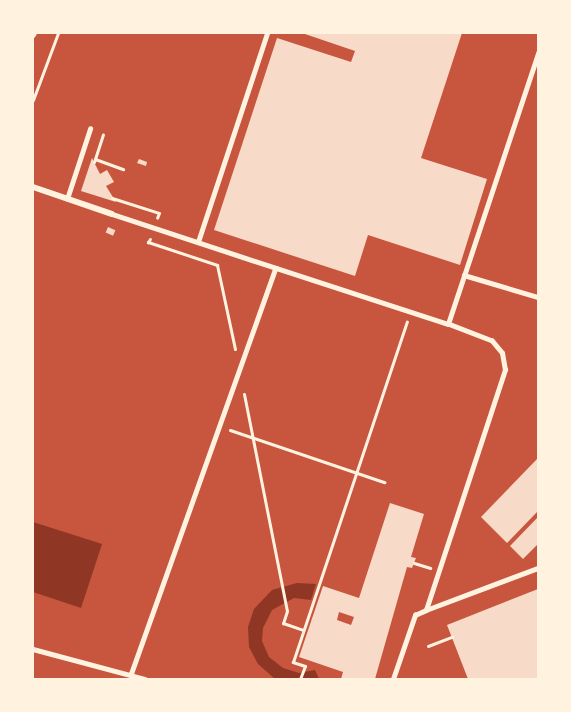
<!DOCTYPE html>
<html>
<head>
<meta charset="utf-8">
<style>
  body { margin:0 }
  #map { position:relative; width:571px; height:712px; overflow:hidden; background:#c8553d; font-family:"Fira Sans Condensed",sans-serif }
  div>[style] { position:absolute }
  .water>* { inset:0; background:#8f3625 }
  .building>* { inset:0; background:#f7dbc8; transform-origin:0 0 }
  .path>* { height:3px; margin:-1.5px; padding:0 1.5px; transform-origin:1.5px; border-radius:1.5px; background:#fff3e0 }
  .service>* { height:4.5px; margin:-2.25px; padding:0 2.25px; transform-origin:2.25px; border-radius:2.25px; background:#fff3e0 }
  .minor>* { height:6px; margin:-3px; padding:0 3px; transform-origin:3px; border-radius:3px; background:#fff3e0 }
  span { translate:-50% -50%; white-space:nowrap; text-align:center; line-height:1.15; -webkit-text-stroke:4.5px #fff3e0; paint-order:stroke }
  .frame { position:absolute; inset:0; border:34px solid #fff3e0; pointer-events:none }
</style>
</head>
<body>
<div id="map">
  <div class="water">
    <div style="clip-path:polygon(33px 522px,102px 544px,81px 608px,33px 592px)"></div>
    <div style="clip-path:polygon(297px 583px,316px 584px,311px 600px,294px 598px,272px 610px,263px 628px,262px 641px,269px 657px,283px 668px,299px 673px,315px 670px,319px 679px,275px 679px,258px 664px,249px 647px,248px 627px,254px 609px,272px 590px)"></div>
  </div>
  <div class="building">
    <div style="clip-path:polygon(302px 33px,462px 33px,421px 158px,487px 179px,460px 265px,368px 235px,355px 276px,214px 230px,277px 38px,351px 62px,355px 51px)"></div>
    <div style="clip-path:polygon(92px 158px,100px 174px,107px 170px,114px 182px,106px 186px,116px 202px,81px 191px)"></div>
    <div style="clip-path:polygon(139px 159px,147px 162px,146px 166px,137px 163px)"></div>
    <div style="left:108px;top:227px;width:8px;height:6px;rotate:23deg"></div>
    <div style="clip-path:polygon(538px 458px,538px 511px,507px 543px,481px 517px)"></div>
    <div style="clip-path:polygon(evenodd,390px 503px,424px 514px,411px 557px,416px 558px,412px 568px,407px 567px,375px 679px,341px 679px,343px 672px,299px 657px,323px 586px,359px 598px,390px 503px,339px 612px,354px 617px,351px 625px,337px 620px,339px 612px)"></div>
    <div style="clip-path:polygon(538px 517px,538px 544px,523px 559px,510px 546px)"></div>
    <div style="clip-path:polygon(538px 589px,538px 679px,468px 679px,447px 625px)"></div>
  </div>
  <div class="path">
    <div style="left:33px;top:100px;width:72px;rotate:-69.5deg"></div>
    <div style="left:95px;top:159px;width:30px;rotate:20deg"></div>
    <div style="left:94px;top:162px;width:29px;rotate:-72deg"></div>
    <div style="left:112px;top:198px;width:49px;rotate:17.7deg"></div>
    <div style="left:159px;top:213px;width:5px;rotate:112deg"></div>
    <div style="left:150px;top:239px;width:4px;rotate:124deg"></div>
    <div style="left:148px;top:242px;width:73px;rotate:18.4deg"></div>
    <div style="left:217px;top:265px;width:86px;rotate:77.9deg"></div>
    <div style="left:244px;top:394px;width:221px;rotate:78.8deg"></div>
    <div style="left:287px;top:611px;width:13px;rotate:108deg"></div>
    <div style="left:283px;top:623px;width:21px;rotate:19deg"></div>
    <div style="left:230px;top:430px;width:163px;rotate:18.7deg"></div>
    <div style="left:414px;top:563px;width:17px;rotate:17deg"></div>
    <div style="left:428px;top:646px;width:26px;rotate:-21deg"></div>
    <div style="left:300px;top:679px;width:14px;rotate:-69deg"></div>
    <div style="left:305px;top:666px;width:13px;rotate:-162deg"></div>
    <div style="left:293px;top:662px;width:359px;rotate:-71.5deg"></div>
  </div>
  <div class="service">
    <div style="left:67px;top:199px;width:74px;rotate:-71.8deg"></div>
    <div style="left:112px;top:214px;width:173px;rotate:18.2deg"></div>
    <div style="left:276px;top:268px;width:432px;rotate:109.6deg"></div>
    <div style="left:198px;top:242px;width:220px;rotate:-71.7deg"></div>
    <div style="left:276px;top:268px;width:181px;rotate:18deg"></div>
    <div style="left:448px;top:324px;width:286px;rotate:-71.6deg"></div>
    <div style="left:464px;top:275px;width:77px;rotate:16.6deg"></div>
    <div style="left:426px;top:610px;width:120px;rotate:-20.6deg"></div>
    <div style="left:33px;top:649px;width:116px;rotate:15deg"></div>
    <div style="left:393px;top:679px;width:68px;rotate:-71deg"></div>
    <div style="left:415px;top:615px;width:12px;rotate:-24deg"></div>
    <div style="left:426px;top:610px;width:253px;rotate:-71.8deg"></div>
    <div style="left:505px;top:370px;width:17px;rotate:-100deg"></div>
    <div style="left:502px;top:353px;width:16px;rotate:-130deg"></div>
    <div style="left:492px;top:341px;width:47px;rotate:-158.9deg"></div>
  </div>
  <div class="minor">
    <div style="left:33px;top:35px;width:2px;rotate:-63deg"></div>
    <div style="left:33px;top:187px;width:83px;rotate:18.9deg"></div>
  </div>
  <div class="frame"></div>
</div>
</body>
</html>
